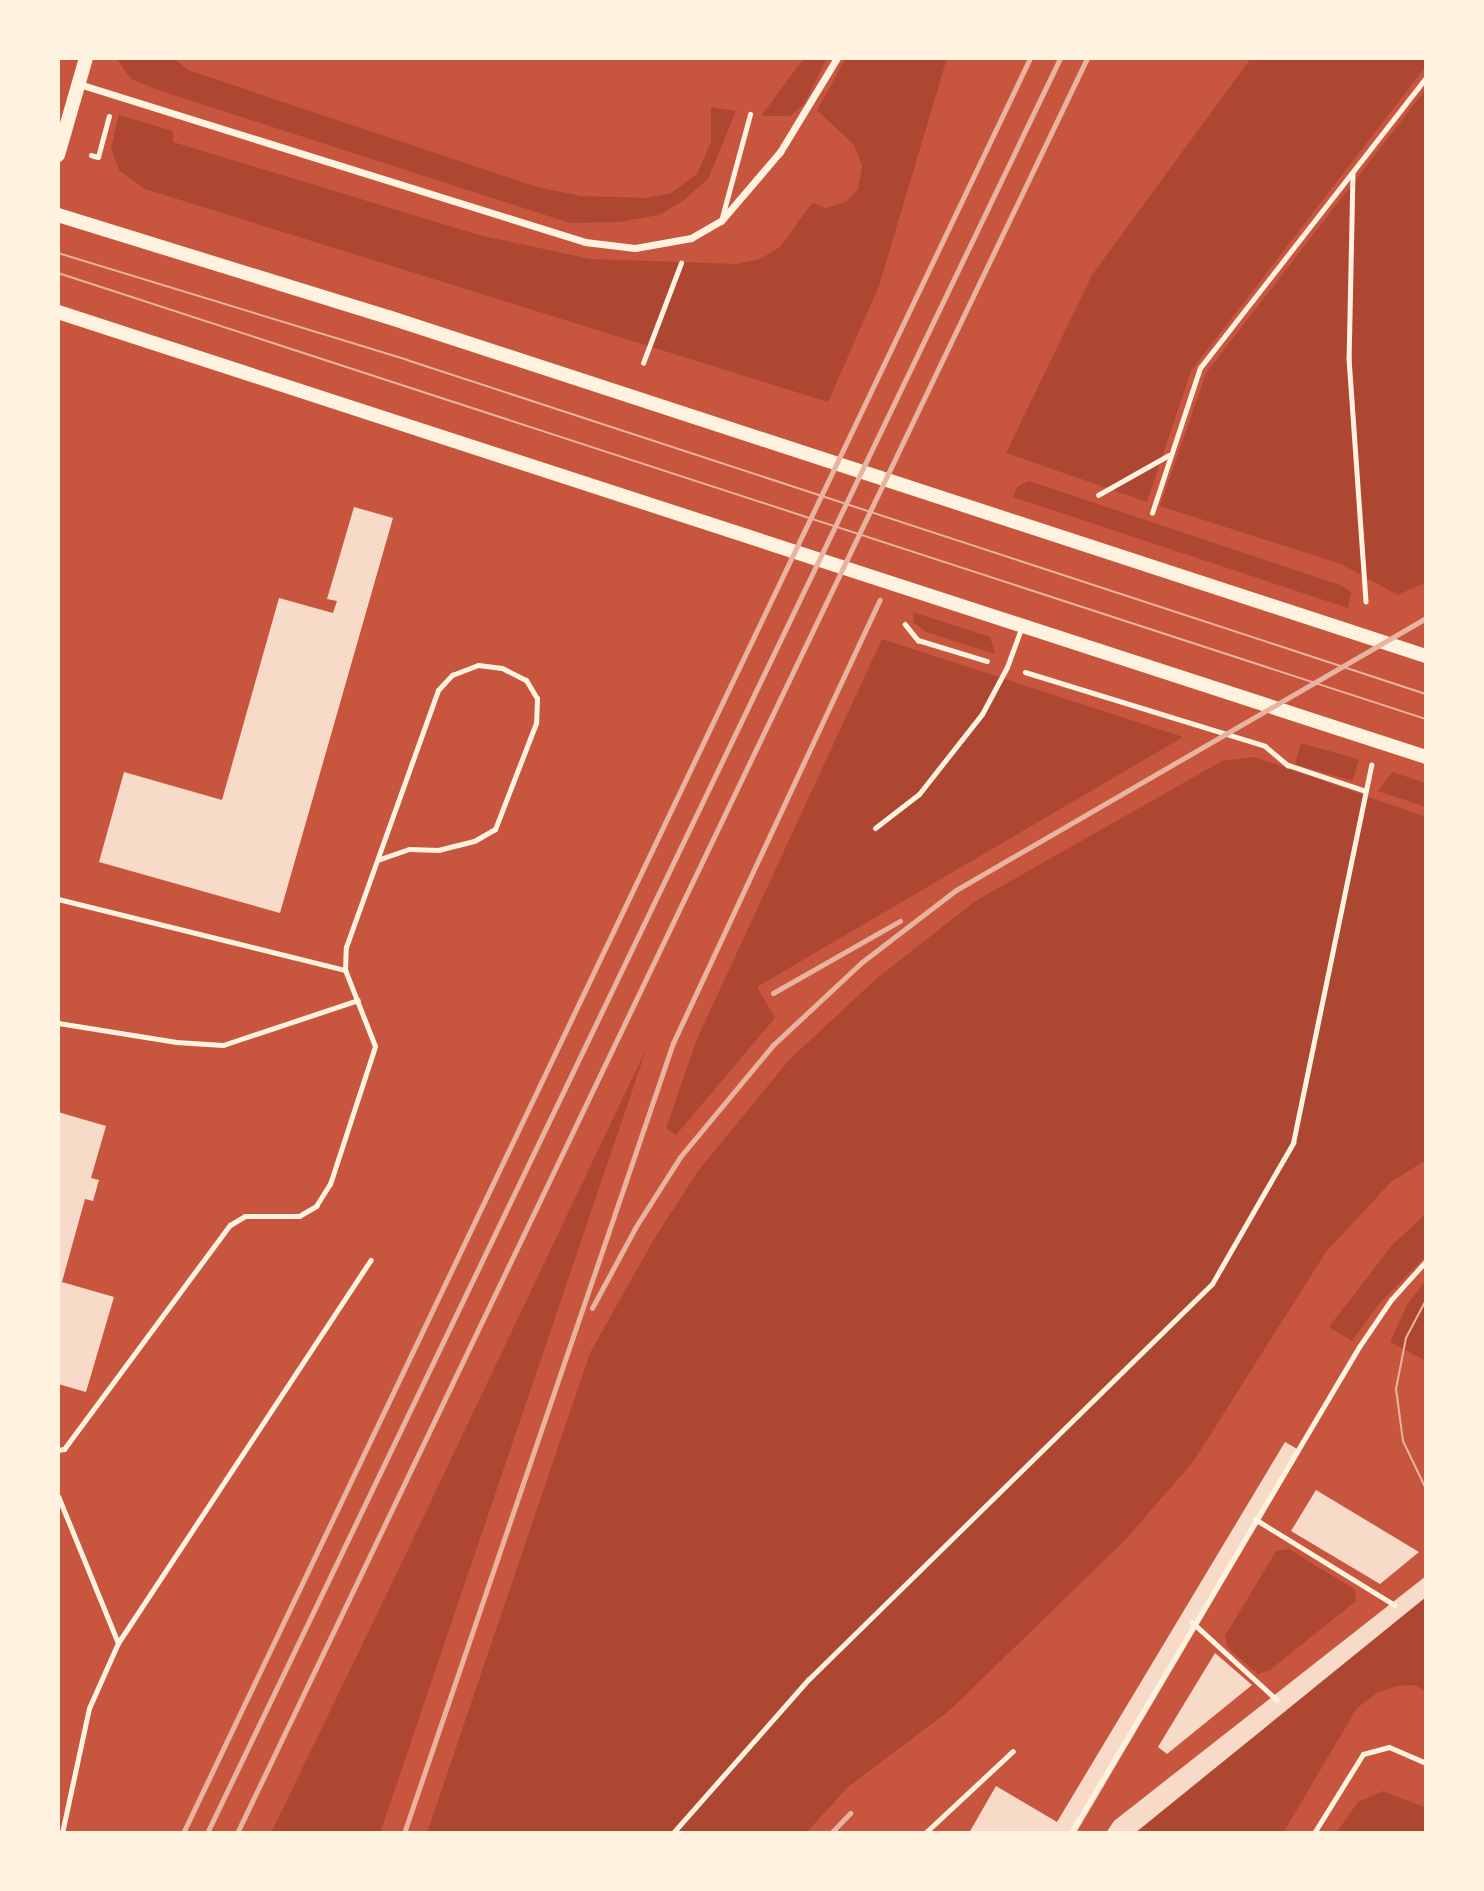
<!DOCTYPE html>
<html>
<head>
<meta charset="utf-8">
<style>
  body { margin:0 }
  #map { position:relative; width:1484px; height:1891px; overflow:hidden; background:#c8553d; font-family:Commissioner,sans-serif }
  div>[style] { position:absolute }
  .green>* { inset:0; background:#ae4732; transform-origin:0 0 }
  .building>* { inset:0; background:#f7dbc8 }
  .path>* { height:4.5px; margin:-2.25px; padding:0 2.25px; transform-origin:2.25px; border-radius:2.25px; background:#fff3e0 }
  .service>* { height:5px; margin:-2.5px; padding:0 2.5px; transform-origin:2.5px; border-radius:2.5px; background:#fff3e0 }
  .minor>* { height:7px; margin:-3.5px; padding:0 3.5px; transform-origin:3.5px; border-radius:3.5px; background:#fff3e0 }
  .secondary>* { height:14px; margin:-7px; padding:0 7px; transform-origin:7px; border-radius:7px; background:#fff3e0 }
  .tram>* { height:2px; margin:-1px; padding:0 1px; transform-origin:1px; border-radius:1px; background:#e9b49f }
  .rail>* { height:5px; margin:-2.5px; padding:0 2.5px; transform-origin:2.5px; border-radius:2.5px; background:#e9b49f }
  span { translate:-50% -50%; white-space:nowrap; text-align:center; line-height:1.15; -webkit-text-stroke:5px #fff3e0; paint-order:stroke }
  .frame { position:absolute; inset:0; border:60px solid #fff3e0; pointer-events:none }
</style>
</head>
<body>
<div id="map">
  <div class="green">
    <div style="clip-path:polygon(116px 58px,174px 58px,188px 70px,537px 187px,581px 196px,646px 198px,671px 193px,697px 174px,711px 142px,711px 107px,736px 111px,708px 179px,683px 201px,659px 215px,619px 222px,570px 223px,158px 90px,131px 79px)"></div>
    <div style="clip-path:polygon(804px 58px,827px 58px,804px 104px,790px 116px,761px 116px)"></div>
    <div style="clip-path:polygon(846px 58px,947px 58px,879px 286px,828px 402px,145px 189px,119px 170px,111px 148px,119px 115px,173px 131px,173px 142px,479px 235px,590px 259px,736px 264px,760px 259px,780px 247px,812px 203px,826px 208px,846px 202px,858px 189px,862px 166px,854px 145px,817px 110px)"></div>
    <div style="clip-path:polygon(1251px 58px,1426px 58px,1426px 66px,1191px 371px,1147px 502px,1006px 453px,1092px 275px)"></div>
    <div style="clip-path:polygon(1426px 89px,1426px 582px,1398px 595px,1341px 564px,1160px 506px,1206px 373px)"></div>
    <div style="clip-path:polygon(1029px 481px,1340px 585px,1351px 592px,1348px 608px,1013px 497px,1018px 486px)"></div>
    <div style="clip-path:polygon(913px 612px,990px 637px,995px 654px,926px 632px,914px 623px)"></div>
    <div style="clip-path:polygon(882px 639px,1183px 737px,757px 987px,775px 1018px,676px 1135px,666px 1128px,697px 1039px)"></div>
    <div style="left:1301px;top:743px;width:60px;height:22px;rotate:16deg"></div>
    <div style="clip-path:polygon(1255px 757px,1426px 817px,1426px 1160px,1391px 1182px,1326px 1252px,1193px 1462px,1126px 1539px,950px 1710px,848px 1787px,806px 1833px,427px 1833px,590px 1353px,654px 1239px,698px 1171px,789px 1060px,876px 979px,974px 902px,1222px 761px)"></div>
    <div style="clip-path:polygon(1392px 772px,1426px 783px,1426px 807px,1378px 791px)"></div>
    <div style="clip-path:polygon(647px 1047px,380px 1833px,271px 1833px,393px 1581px)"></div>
    <div style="clip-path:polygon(1426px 1214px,1426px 1256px,1378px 1305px,1352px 1341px,1329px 1327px,1393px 1244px)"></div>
    <div style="clip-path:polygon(1426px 1280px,1426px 1361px,1390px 1342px,1407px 1305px)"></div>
    <div style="clip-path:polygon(1289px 1549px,1354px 1589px,1356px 1601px,1270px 1670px,1258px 1674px,1228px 1648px,1225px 1636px,1276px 1551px)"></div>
    <div style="clip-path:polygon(1426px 1597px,1426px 1692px,1415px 1685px,1397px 1686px,1377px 1693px,1357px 1708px,1283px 1833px,1135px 1833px)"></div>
    <div style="clip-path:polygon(1383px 1791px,1426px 1808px,1426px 1833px,1336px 1833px,1358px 1802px)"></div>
  </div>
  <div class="building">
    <div style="clip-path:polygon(354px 507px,393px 518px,280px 913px,99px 862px,124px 772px,222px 800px,279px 598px,333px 613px,337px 601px,327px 599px)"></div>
    <div style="clip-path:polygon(58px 1112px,106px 1126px,91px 1178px,99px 1180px,93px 1201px,85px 1199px,62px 1282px,114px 1297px,86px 1392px,58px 1384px)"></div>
    <div style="clip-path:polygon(1285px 1442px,1301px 1451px,1076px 1833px,969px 1833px,996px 1786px,1057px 1822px)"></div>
    <div style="clip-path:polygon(1316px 1490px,1419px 1552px,1380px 1584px,1291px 1531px)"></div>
    <div style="clip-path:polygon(1426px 1576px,1426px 1597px,1135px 1833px,1106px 1833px,1114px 1821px)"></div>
    <div style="clip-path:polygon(1215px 1653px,1252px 1685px,1167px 1754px,1158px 1747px)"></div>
  </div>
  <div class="path">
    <div style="left:91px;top:155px;width:7px;rotate:16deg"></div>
    <div style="left:98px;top:157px;width:42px;rotate:-75deg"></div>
    <div style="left:1353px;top:173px;width:185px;rotate:91.2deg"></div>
    <div style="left:1349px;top:358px;width:244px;rotate:86deg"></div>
    <div style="left:643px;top:363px;width:107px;rotate:-69.2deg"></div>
    <div style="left:1098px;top:495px;width:81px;rotate:-29.4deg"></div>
    <div style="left:1152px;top:513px;width:153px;rotate:-71.7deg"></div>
    <div style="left:1200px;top:368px;width:368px;rotate:-52.1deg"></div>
    <div style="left:905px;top:624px;width:21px;rotate:51deg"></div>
    <div style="left:918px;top:640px;width:72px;rotate:16.9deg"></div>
    <div style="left:1025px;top:672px;width:251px;rotate:17.1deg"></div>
    <div style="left:1265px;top:746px;width:30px;rotate:40deg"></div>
    <div style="left:1288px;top:765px;width:79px;rotate:18.4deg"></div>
    <div style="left:1255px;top:1519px;width:164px;rotate:31.6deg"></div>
    <div style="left:1192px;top:1622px;width:115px;rotate:42.5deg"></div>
    <div style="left:673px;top:1833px;width:205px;rotate:-48.6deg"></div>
    <div style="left:809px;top:1679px;width:564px;rotate:-44.43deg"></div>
    <div style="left:1212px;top:1284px;width:163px;rotate:-60.1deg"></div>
    <div style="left:1293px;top:1143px;width:386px;rotate:-78.3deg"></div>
    <div style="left:1071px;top:1833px;width:565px;rotate:-59.35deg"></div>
    <div style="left:1359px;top:1347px;width:57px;rotate:-55.8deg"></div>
    <div style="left:1391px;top:1300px;width:52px;rotate:-48.1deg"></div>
  </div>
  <div class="service">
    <div style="left:721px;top:221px;width:111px;rotate:-74.8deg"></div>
    <div style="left:875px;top:828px;width:56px;rotate:-37.7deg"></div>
    <div style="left:919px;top:794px;width:102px;rotate:-51.8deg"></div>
    <div style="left:982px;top:714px;width:53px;rotate:-62deg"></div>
    <div style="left:1007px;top:667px;width:44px;rotate:-69.9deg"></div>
    <div style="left:58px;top:899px;width:296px;rotate:13.9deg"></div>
    <div style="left:58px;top:1023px;width:120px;rotate:9.1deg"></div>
    <div style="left:176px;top:1042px;width:47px;rotate:3.7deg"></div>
    <div style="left:223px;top:1045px;width:142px;rotate:-18.4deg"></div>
    <div style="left:58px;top:1450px;width:6px;rotate:-9deg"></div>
    <div style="left:64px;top:1449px;width:279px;rotate:-53.5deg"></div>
    <div style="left:230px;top:1225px;width:17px;rotate:-31deg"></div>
    <div style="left:245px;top:1216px;width:54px"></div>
    <div style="left:299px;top:1216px;width:20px;rotate:-30deg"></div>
    <div style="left:316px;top:1206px;width:26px;rotate:-58deg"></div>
    <div style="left:330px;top:1184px;width:145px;rotate:-71.9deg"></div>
    <div style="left:375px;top:1046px;width:82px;rotate:-111.5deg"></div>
    <div style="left:345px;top:970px;width:23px;rotate:-88deg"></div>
    <div style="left:346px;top:947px;width:273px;rotate:-70.3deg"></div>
    <div style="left:438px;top:690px;width:21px;rotate:-47deg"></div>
    <div style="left:452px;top:675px;width:28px;rotate:-21deg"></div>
    <div style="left:478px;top:665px;width:24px;rotate:7deg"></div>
    <div style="left:502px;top:668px;width:27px;rotate:27deg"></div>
    <div style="left:526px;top:680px;width:21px;rotate:59deg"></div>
    <div style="left:537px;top:698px;width:25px;rotate:92deg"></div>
    <div style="left:536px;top:723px;width:114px;rotate:111.1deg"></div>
    <div style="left:495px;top:829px;width:24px;rotate:150deg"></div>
    <div style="left:474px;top:841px;width:36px;rotate:166deg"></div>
    <div style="left:439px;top:850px;width:30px;rotate:-178deg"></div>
    <div style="left:409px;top:849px;width:31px;rotate:161deg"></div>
    <div style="left:58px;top:1496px;width:159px;rotate:67.8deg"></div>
    <div style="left:118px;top:1643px;width:71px;rotate:114deg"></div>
    <div style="left:89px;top:1708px;width:128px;rotate:102.2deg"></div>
    <div style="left:118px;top:1643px;width:459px;rotate:-56.6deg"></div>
    <div style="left:925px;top:1833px;width:120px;rotate:-43deg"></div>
    <div style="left:1314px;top:1833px;width:93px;rotate:-58.2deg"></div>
    <div style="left:1363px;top:1754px;width:27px;rotate:-15deg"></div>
    <div style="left:1389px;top:1747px;width:40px;rotate:23.4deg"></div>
  </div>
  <div class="minor">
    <div style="left:79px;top:84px;width:530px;rotate:17.34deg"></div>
    <div style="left:585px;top:242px;width:50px;rotate:6.8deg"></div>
    <div style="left:635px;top:248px;width:57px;rotate:-10.1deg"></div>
    <div style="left:691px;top:238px;width:34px;rotate:-30deg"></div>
    <div style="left:721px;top:221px;width:91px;rotate:-49.5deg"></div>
    <div style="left:780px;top:152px;width:110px;rotate:-58.8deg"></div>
  </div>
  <div class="secondary">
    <div style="left:58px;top:155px;width:101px;rotate:-73.9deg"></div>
    <div style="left:58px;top:215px;width:345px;rotate:17.2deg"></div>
    <div style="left:388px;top:317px;width:1092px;rotate:18.09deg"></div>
    <div style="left:58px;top:312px;width:1439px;rotate:18.02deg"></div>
  </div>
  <div class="tram">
    <div style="left:58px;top:253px;width:365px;rotate:17deg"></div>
    <div style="left:407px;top:360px;width:1072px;rotate:18.15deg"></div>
    <div style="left:58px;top:273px;width:1439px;rotate:18.06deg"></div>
    <div style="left:1426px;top:1300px;width:43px;rotate:117.8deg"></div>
    <div style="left:1406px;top:1338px;width:52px;rotate:101.1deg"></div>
    <div style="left:1396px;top:1389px;width:52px;rotate:82.3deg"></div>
    <div style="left:1403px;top:1441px;width:53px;rotate:64.4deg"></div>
  </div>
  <div class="rail">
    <div style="left:773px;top:993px;width:146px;rotate:-29.6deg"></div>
    <div style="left:592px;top:1308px;width:91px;rotate:-61.7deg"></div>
    <div style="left:635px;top:1228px;width:84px;rotate:-57.6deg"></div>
    <div style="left:680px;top:1157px;width:146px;rotate:-50.3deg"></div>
    <div style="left:773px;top:1045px;width:122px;rotate:-43deg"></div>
    <div style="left:862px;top:962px;width:118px;rotate:-37.5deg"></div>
    <div style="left:956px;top:890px;width:543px;rotate:-30.06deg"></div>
    <div style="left:183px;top:1833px;width:1967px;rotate:-64.49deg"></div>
    <div style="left:207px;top:1833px;width:1969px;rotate:-64.33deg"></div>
    <div style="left:237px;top:1833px;width:1968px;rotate:-64.41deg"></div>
    <div style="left:404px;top:1833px;width:835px;rotate:-71.2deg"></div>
    <div style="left:673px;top:1043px;width:489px;rotate:-65deg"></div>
    <div style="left:831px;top:1833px;width:28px;rotate:-46deg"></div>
  </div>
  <div class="frame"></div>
</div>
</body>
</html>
